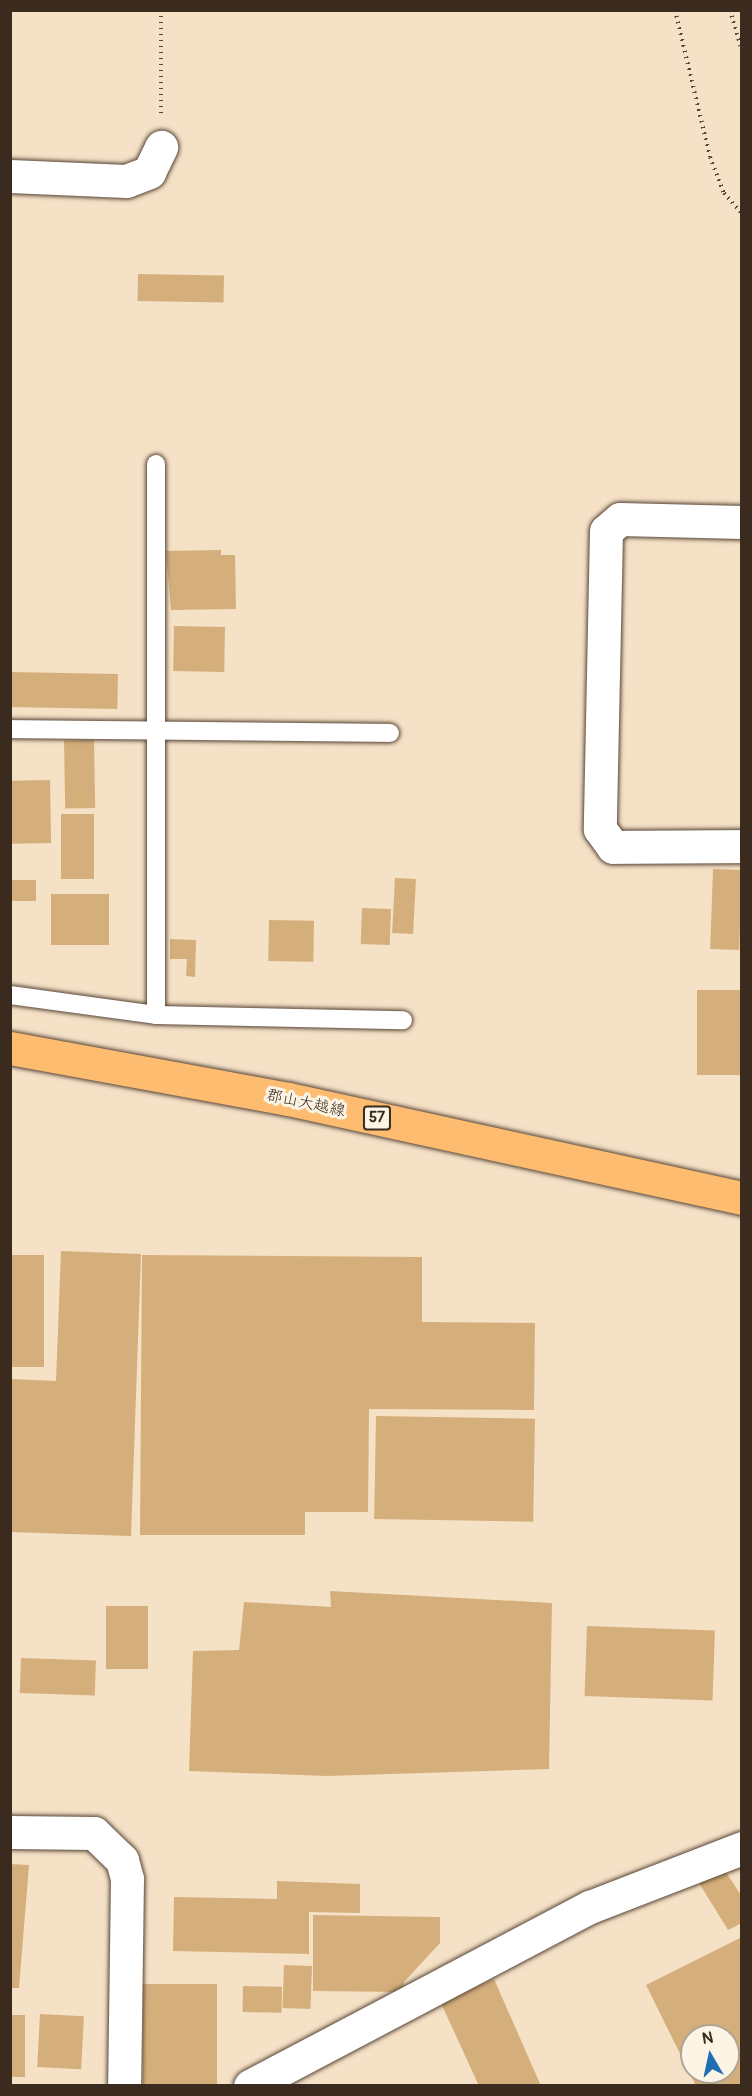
<!DOCTYPE html>
<html>
<head>
<meta charset="utf-8">
<style>
  body { margin:0 }
  #map { position:relative; width:752px; height:2096px; overflow:hidden; background:#f5e1c6; font-family:Pangolin,"Klee One",sans-serif }
  div>[style] { position:absolute }
  .building>* { inset:0; background:#d5af7b; transform-origin:0 0 }
  .path>* { height:4px; margin-top:-2px; transform-origin:0; background:repeating-linear-gradient(90deg,#574537 0 1.5px,transparent 0 6px) }
  .roads { filter:drop-shadow(0 0 2px #574537) drop-shadow(0 0 2px #574537) }
  .lane>* { height:18px; margin:-9px; padding:0 9px; transform-origin:9px; border-radius:9px; background:#fff }
  .street>* { height:33px; margin:-16.5px; padding:0 16.5px; transform-origin:16.5px; border-radius:16.5px; background:#fff }
  .primary>* { height:33px; margin:-16.5px; padding:0 16.5px; transform-origin:16.5px; border-radius:16.5px; background:#fdbc70 }
  span { translate:-50% -50%; white-space:nowrap; text-align:center; line-height:1.15; -webkit-text-stroke:6px #fcf5e5; paint-order:stroke }
  .shield-label span { padding:2px 4px; background:#fcf5e5; border:2px solid; border-radius:4px; -webkit-text-stroke-width:0 }
  .shield-label { font-size:15px; color:#3b2a1e; font-weight:700 }
  .street-label { font-size:16px; color:#3b2a1e }
  .frame { position:absolute; inset:0; border:12px solid #3b2a1e; pointer-events:none }
  .north { position:absolute; left:680px; top:2024px; width:60px; height:60px; box-sizing:border-box; background:#fcf5e5; border:2px solid #afa495; border-radius:50%; rotate:351deg; font-size:16px; font-weight:700; line-height:24px; text-align:center; color:#3b2a1e }
  .north::after { content:''; display:block; margin:auto; width:21px; height:27px; background:#1f6fb2; clip-path:polygon(50% 0,100% 100%,50% 72%,0 100%) }
</style>
</head>
<body>
<div id="map">
  <div class="building">
    <div style="left:138px;top:274px;width:86px;height:27px;rotate:1deg"></div>
    <div style="clip-path:polygon(221px 550px,221px 555px,235px 555px,236px 609px,171px 610px,166px 551px)"></div>
    <div style="left:174px;top:626px;width:51px;height:45px;rotate:1deg"></div>
    <div style="left:10px;top:672px;width:108px;height:35px;rotate:1deg"></div>
    <div style="left:94px;top:740px;width:68px;height:30px;rotate:89deg"></div>
    <div style="left:50px;top:780px;width:63px;height:40px;rotate:89deg"></div>
    <div style="left:61px;top:814px;width:33px;height:65px"></div>
    <div style="left:713px;top:869px;width:29px;height:80px;rotate:2deg"></div>
    <div style="left:395px;top:878px;width:21px;height:55px;rotate:3deg"></div>
    <div style="left:12px;top:880px;width:24px;height:21px"></div>
    <div style="left:109px;top:894px;width:51px;height:58px;rotate:90deg"></div>
    <div style="left:362px;top:908px;width:29px;height:36px;rotate:2deg"></div>
    <div style="left:269px;top:920px;width:45px;height:41px;rotate:1deg"></div>
    <div style="clip-path:polygon(170px 939px,196px 940px,195px 977px,186px 976px,187px 959px,170px 959px)"></div>
    <div style="left:697px;top:990px;width:45px;height:85px"></div>
    <div style="clip-path:polygon(61px 1251px,141px 1254px,131px 1536px,10px 1532px,10px 1379px,56px 1381px)"></div>
    <div style="left:10px;top:1255px;width:34px;height:112px"></div>
    <div style="clip-path:polygon(142px 1255px,422px 1257px,422px 1322px,535px 1323px,534px 1410px,369px 1409px,368px 1512px,305px 1512px,305px 1535px,140px 1535px)"></div>
    <div style="left:376px;top:1416px;width:159px;height:103px;rotate:1deg"></div>
    <div style="clip-path:polygon(330px 1591px,552px 1603px,549px 1769px,327px 1776px,189px 1771px,193px 1651px,239px 1650px,244px 1602px,331px 1607px)"></div>
    <div style="left:106px;top:1606px;width:42px;height:63px"></div>
    <div style="left:587px;top:1626px;width:128px;height:70px;rotate:2deg"></div>
    <div style="left:21px;top:1658px;width:75px;height:35px;rotate:2deg"></div>
    <div style="clip-path:polygon(10px 1864px,29px 1865px,19px 1988px,10px 1988px)"></div>
    <div style="clip-path:polygon(724px 1869px,742px 1897px,742px 1923px,728px 1930px,699px 1883px)"></div>
    <div style="clip-path:polygon(277px 1881px,360px 1884px,360px 1913px,309px 1912px,309px 1954px,173px 1951px,174px 1897px,277px 1899px)"></div>
    <div style="clip-path:polygon(313px 1915px,440px 1917px,440px 1943px,404px 1982px,403px 1992px,313px 1991px)"></div>
    <div style="clip-path:polygon(evenodd,742px 1937px,742px 2086px,696px 2086px,646px 1985px,742px 1937px,692px 2036px,728px 2036px,728px 2072px,692px 2072px,692px 2036px)"></div>
    <div style="left:284px;top:1965px;width:28px;height:43px;rotate:2deg"></div>
    <div style="clip-path:polygon(494px 1979px,541px 2086px,479px 2086px,441px 2003px)"></div>
    <div style="left:143px;top:1984px;width:74px;height:102px"></div>
    <div style="left:243px;top:1986px;width:39px;height:26px;rotate:1deg"></div>
    <div style="left:40px;top:2014px;width:44px;height:53px;rotate:3deg"></div>
    <div style="left:10px;top:2015px;width:15px;height:62px"></div>
  </div>
  <div class="path">
    <div style="left:161px;top:10px;width:105px;rotate:90deg"></div>
    <div style="left:675px;top:10px;width:151px;rotate:76.6deg"></div>
    <div style="left:710px;top:157px;width:39px;rotate:69deg"></div>
    <div style="left:724px;top:193px;width:28px;rotate:49deg"></div>
    <div style="left:730px;top:10px;width:43px;rotate:73.7deg"></div>
  </div>
  <div class="roads">
    <div class="lane">
      <div style="left:156px;top:464px;width:551px;rotate:90deg"></div>
      <div style="left:10px;top:729px;width:380px;rotate:0.6deg"></div>
      <div style="left:10px;top:995px;width:147px;rotate:7.8deg"></div>
      <div style="left:156px;top:1015px;width:247px;rotate:1.2deg"></div>
    </div>
    <div class="street">
      <div style="left:10px;top:176px;width:116px;rotate:2.5deg"></div>
      <div style="left:126px;top:181px;width:25px;rotate:-21deg"></div>
      <div style="left:149px;top:172px;width:28px;rotate:-64deg"></div>
      <div style="left:742px;top:522px;width:122px;rotate:-178.6deg"></div>
      <div style="left:620px;top:519px;width:18px;rotate:139deg"></div>
      <div style="left:606px;top:531px;width:298px;rotate:91.2deg"></div>
      <div style="left:600px;top:829px;width:22px;rotate:54deg"></div>
      <div style="left:613px;top:847px;width:129px;rotate:-0.4deg"></div>
      <div style="left:10px;top:1832px;width:84px;rotate:0.7deg"></div>
      <div style="left:94px;top:1833px;width:39px;rotate:44deg"></div>
      <div style="left:122px;top:1860px;width:20px;rotate:75deg"></div>
      <div style="left:127px;top:1879px;width:207px;rotate:90.8deg"></div>
      <div style="left:250px;top:2086px;width:384px;rotate:-27.8deg"></div>
      <div style="left:590px;top:1907px;width:163px;rotate:-21.2deg"></div>
    </div>
    <div class="primary">
      <div style="left:10px;top:1048px;width:283px;rotate:10.4deg"></div>
      <div style="left:288px;top:1099px;width:465px;rotate:12.3deg"></div>
    </div>
  </div>
  <div class="shield-label">
    <span style="left:377px;top:1118px">57</span>
  </div>
  <div class="street-label">
    <span style="left:306px;top:1103px;rotate:12deg">郡山大越線</span>
  </div>
  <div class="frame"></div>
  <div class="north">N</div>
</div>
</body>
</html>
